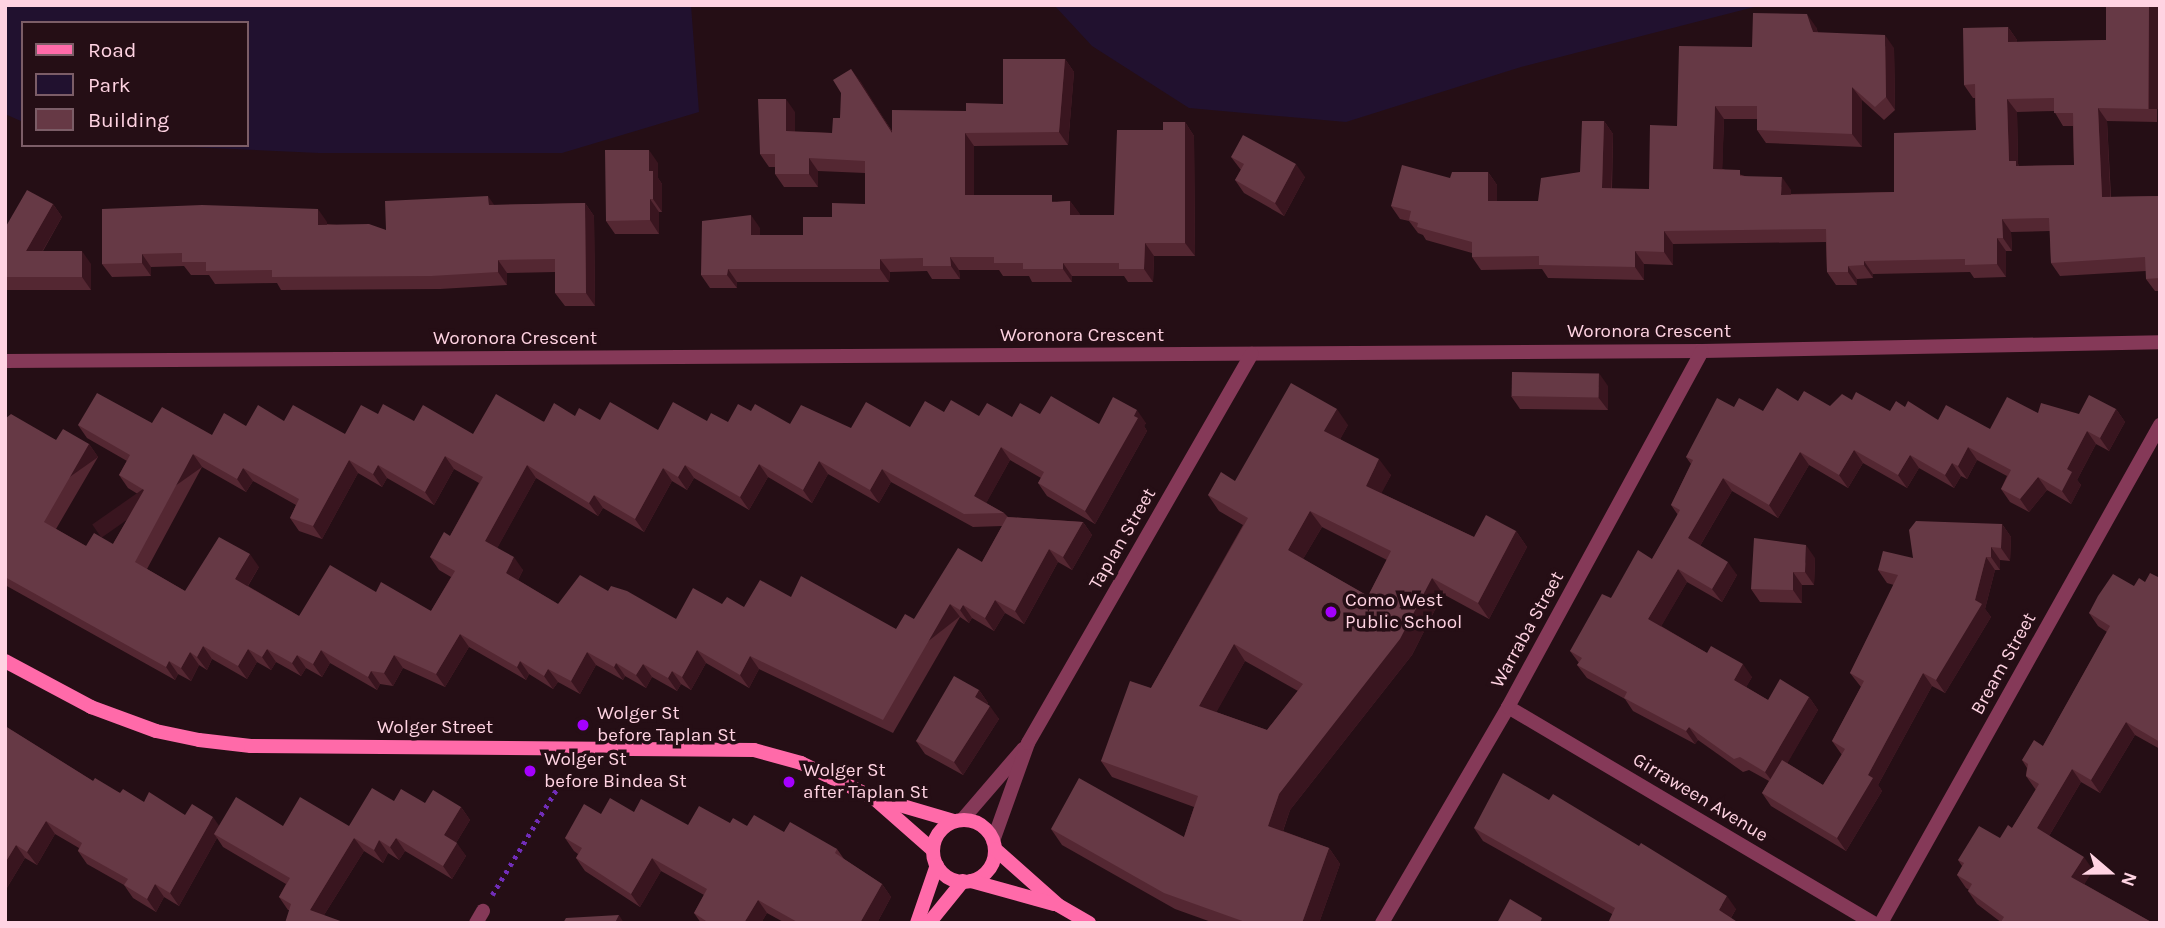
<!DOCTYPE html>
<html>
<head>
<meta charset="utf-8">
<style>
  body { margin:0 }
  #map { position:relative; width:2165px; height:928px; overflow:hidden; background:#250e15; font-family:Karla,sans-serif }
  div>[style] { position:absolute }
  .green>* { inset:0; background:#21112f }
  .path>* { height:4.5px; margin-top:-2.25px; transform-origin:0; background:repeating-linear-gradient(90deg,#712db9 0 3.5px,transparent 0 8.5px) }
  .street>* { height:14px; margin:-7px; padding:0 7px; transform-origin:7px; border-radius:7px; background:#853958 }
  .secondary>* { height:14px; margin:-7px; padding:0 7px; transform-origin:7px; border-radius:7px; background:#ff6aa9 }
  .secondary>.ring { margin:-7px; padding:0; box-sizing:content-box; background:none; border:14px solid #ff6aa9; border-radius:50% }
  .wall>* { inset:0; background:#542732 }
  .shaded-wall>* { inset:0; background:#39151f; transform-origin:0 0 }
  .building>* { inset:0; background:#663945; transform-origin:0 0 }
  .dots>* { width:19px; height:19px; translate:-50% -50%; box-sizing:border-box; border:4px solid #250e15; border-radius:50% }
  span { translate:-50% -50%; white-space:nowrap; text-align:center; line-height:1.15; -webkit-text-stroke:7px #250e15; paint-order:stroke }
  .street-label { font-size:19px; color:#ffd3e2 }
  .poi-label { font-size:19px; color:#ffd3e2 }
  .left { translate:0 -50%; text-align:left }
  .frame { position:absolute; inset:0; border:7px solid #ffd3e2; pointer-events:none }
  .legend { position:absolute; left:21px; top:21px; width:228px; height:126px; box-sizing:border-box; background:#250e15; border:2px solid #7c5d67; margin:0; padding:9px 12px; list-style:none; font-size:21px; color:#ffd3e2 }
  .legend li { display:flex; align-items:center; gap:14px; height:35px }
  .legend b { width:35px; border:2px solid #7c5d67 }
  .north { position:absolute; left:2074px; top:837px; width:70px; height:70px; -webkit-text-stroke:5px #250e15; paint-order:stroke; rotate:110deg; font-size:19px; font-weight:700; line-height:28px; text-align:center; color:#ffd3e2 }
  .north::after { content:''; display:block; margin:auto; width:24px; height:32px; background:#ffd3e2; clip-path:polygon(50% 0,100% 100%,50% 72%,0 100%) }
</style>
</head>
<body>
<div id="map">
  <div class="green">
    <div style="clip-path:polygon(5px 5px,691px 5px,699px 112px,562px 153px,319px 153px,145px 145px,247px 145px,247px 23px,23px 23px,23px 122px,5px 114px)"></div>
    <div style="clip-path:polygon(1054px 5px,1762px 5px,1521px 67px,1346px 122px,1189px 108px,1092px 46px)"></div>
  </div>
  <div class="path">
    <div style="left:492px;top:895px;width:132px;rotate:-58.6deg"></div>
  </div>
  <div class="street">
    <div style="left:5px;top:361px;width:1697px;rotate:-0.34deg"></div>
    <div style="left:1702px;top:351px;width:458px;rotate:-1.1deg"></div>
    <div style="left:1508px;top:707px;width:424px;rotate:30.6deg"></div>
    <div style="left:962px;top:820px;width:94px;rotate:-49.3deg"></div>
    <div style="left:993px;top:841px;width:104px;rotate:-70.3deg"></div>
    <div style="left:1028px;top:743px;width:449px;rotate:-60.1deg"></div>
    <div style="left:476px;top:923px;width:14px;rotate:-60deg"></div>
    <div style="left:1382px;top:923px;width:250px;rotate:-59.7deg"></div>
    <div style="left:1508px;top:707px;width:405px;rotate:-61.4deg"></div>
    <div style="left:1881px;top:923px;width:571px;rotate:-60.74deg"></div>
  </div>
  <div class="secondary">
    <div style="left:5px;top:661px;width:98px;rotate:28.1deg"></div>
    <div style="left:91px;top:707px;width:69px;rotate:20.3deg"></div>
    <div style="left:156px;top:731px;width:44px;rotate:11.8deg"></div>
    <div style="left:199px;top:740px;width:52px;rotate:6.6deg"></div>
    <div style="left:251px;top:746px;width:503px;rotate:0.46deg"></div>
    <div style="left:754px;top:750px;width:49px;rotate:15.5deg"></div>
    <div style="left:801px;top:763px;width:79px;rotate:25.6deg"></div>
    <div style="left:872px;top:797px;width:85px;rotate:16.3deg"></div>
    <div style="left:876px;top:800px;width:76px;rotate:41.3deg"></div>
    <div class="ring" style="left:933px;top:820px;width:48px;height:48px"></div>
    <div style="left:995px;top:849px;width:84px;rotate:41.6deg"></div>
    <div style="left:1058px;top:905px;width:36px;rotate:30deg"></div>
    <div style="left:971px;top:881px;width:86px;rotate:15.5deg"></div>
    <div style="left:917px;top:923px;width:61px;rotate:-71deg"></div>
    <div style="left:929px;top:923px;width:54px;rotate:-51deg"></div>
  </div>
  <div class="wall">
    <div style="clip-path:polygon(evenodd,2106px 5px,2158px 5px,2157px 122px,2107px 121px,2111px 197px,2160px 196px,2160px 291px,2155px 291px,2146px 279px,2146px 271px,2060px 276px,2051px 263px,2050px 231px,2011px 232px,2012px 251px,2006px 251px,2006px 277px,1974px 278px,1970px 272px,1873px 274px,1873px 278px,1857px 279px,1857px 285px,1836px 285px,1827px 272px,1826px 242px,1673px 244px,1673px 265px,1644px 264px,1644px 280px,1548px 278px,1542px 269px,1481px 270px,1472px 257px,1472px 253px,1426px 240px,1423px 235px,1418px 233px,1409px 221px,1400px 219px,1391px 206px,1450px 178px,1488px 172px,1497px 185px,1497px 201px,1538px 201px,1580px 172px,1604px 121px,1613px 134px,1612px 189px,1649px 189px,1677px 126px,1752px 47px,1816px 27px,1818px 33px,1894px 48px,1895px 110px,1884px 120px,1862px 100px,1862px 147px,1766px 143px,1757px 130px,1757px 119px,1724px 119px,1722px 169px,1791px 190px,1791px 194px,1894px 192px,1976px 130px,1975px 98px,1973px 98px,1964px 85px,2008px 27px,2017px 40px,2017px 42px,2106px 40px,2106px 5px,2054px 111px,2063px 126px,2073px 126px,2074px 165px,2019px 166px,2018px 164px,2017px 112px,2054px 111px)"></div>
    <div style="clip-path:polygon(1065px 59px,1074px 72px,1068px 145px,974px 146px,974px 195px,1057px 202px,1070px 201px,1080px 215px,1114px 215px,1163px 130px,1185px 122px,1194px 136px,1195px 256px,1154px 256px,1153px 282px,1128px 282px,1124px 276px,1072px 276px,1072px 282px,1032px 282px,1029px 276px,1003px 276px,999px 270px,959px 270px,960px 279px,932px 279px,927px 271px,890px 272px,889px 282px,737px 282px,737px 288px,710px 288px,701px 275px,760px 228px,760px 235px,803px 235px,832px 217px,865px 204px,865px 173px,818px 171px,818px 187px,784px 187px,775px 174px,775px 167px,769px 167px,760px 154px,795px 112px,795px 132px,832px 133px,840px 118px,851px 69px,892px 131px,966px 111px,1003px 104px)"></div>
    <div style="clip-path:polygon(1231px 157px,1305px 177px,1284px 216px,1244px 193px,1235px 180px,1241px 170px)"></div>
    <div style="clip-path:polygon(658px 163px,658px 178px,662px 184px,662px 212px,659px 212px,659px 234px,615px 234px,606px 221px)"></div>
    <div style="clip-path:polygon(585px 203px,594px 216px,595px 306px,565px 306px,555px 293px,555px 272px,507px 273px,507px 285px,440px 289px,281px 290px,277px 283px,215px 284px,209px 275px,191px 275px,184px 266px,151px 267px,151px 276px,112px 277px,102px 264px,102px 209px,327px 222px,327px 224px,386px 230px,495px 205px)"></div>
    <div style="clip-path:polygon(53px 204px,62px 217px,43px 251px,91px 264px,91px 290px,5px 290px,5px 228px)"></div>
    <div style="clip-path:polygon(1608px 386px,1608px 410px,1520px 409px,1511px 396px)"></div>
    <div style="clip-path:polygon(1852px 400px,1890px 411px,1905px 407px,1938px 420px,1990px 429px,2038px 413px,2079px 414px,2116px 409px,2125px 422px,2109px 451px,2096px 444px,2077px 480px,2081px 485px,2071px 504px,2047px 490px,2029px 512px,2010px 502px,2001px 489px,2007px 476px,1977px 460px,1967px 479px,1961px 476px,1954px 488px,1919px 468px,1907px 488px,1863px 463px,1848px 488px,1809px 465px,1778px 518px,1732px 491px,1700px 546px,1737px 575px,1722px 602px,1687px 582px,1661px 626px,1707px 653px,1752px 677px,1746px 687px,1768px 700px,1809px 697px,1818px 710px,1787px 763px,1823px 785px,1842px 755px,1832px 741px,1861px 687px,1850px 673px,1894px 585px,1887px 583px,1878px 570px,1913px 558px,2002px 524px,2011px 537px,2010px 561px,2000px 560px,2000px 570px,1995px 570px,1985px 609px,1991px 617px,1945px 693px,1932px 686px,1878px 785px,1882px 791px,1846px 851px,1771px 806px,1762px 793px,1769px 781px,1749px 770px,1743px 772px,1698px 740px,1695px 744px,1633px 711px,1625px 699px,1587px 678px,1577px 665px,1579px 663px,1570px 651px,1611px 598px,1652px 559px,1678px 515px,1671px 505px,1691px 464px,1686px 457px,1734px 407px,1763px 411px,1798px 401px,1830px 406px)"></div>
    <div style="clip-path:polygon(evenodd,751px 411px,790px 424px,851px 428px,910px 427px,944px 412px,979px 416px,1012px 417px,1040px 414px,1099px 424px,1146px 423px,1144px 426px,1147px 431px,1095px 524px,1047px 496px,1038px 483px,1041px 478px,1010px 460px,986px 503px,1004px 513px,1008px 517px,1083px 522px,1092px 535px,1072px 570px,1058px 562px,1024px 624px,1005px 613px,994px 631px,972px 618px,969px 623px,960px 617px,893px 733px,759px 669px,749px 688px,706px 663px,691px 690px,681px 684px,677px 691px,652px 677px,646px 688px,625px 676px,623px 680px,596px 665px,580px 694px,558px 682px,553px 689px,529px 674px,526px 680px,469px 647px,445px 687px,403px 668px,393px 686px,380px 684px,377px 690px,330px 663px,322px 677px,306px 668px,301px 676px,276px 662px,271px 670px,257px 662px,247px 679px,212px 659px,207px 670px,199px 665px,191px 681px,178px 674px,175px 680px,5px 585px,5px 419px,56px 440px,89px 444px,98px 457px,56px 529px,86px 546px,113px 544px,141px 496px,128px 488px,119px 475px,127px 461px,87px 438px,78px 425px,152px 423px,212px 435px,246px 426px,284px 421px,345px 434px,378px 414px,473px 434px,575px 416px,658px 430px,707px 421px,728px 422px,751px 411px,202px 467px,246px 492px,253px 481px,296px 505px,290px 518px,299px 531px,322px 539px,358px 473px,382px 487px,387px 478px,434px 505px,454px 469px,479px 483px,450px 536px,430px 557px,439px 570px,451px 577px,431px 611px,376px 592px,299px 616px,248px 586px,259px 567px,185px 591px,147px 569px,202px 467px,751px 411px,828px 474px,879px 503px,891px 482px,973px 527px,1002px 526px,982px 562px,914px 619px,896px 629px,791px 597px,744px 607px,722px 604px,676px 619px,608px 591px,558px 604px,518px 580px,523px 570px,497px 548px,536px 478px,598px 516px,603px 508px,644px 532px,672px 481px,687px 490px,694px 478px,749px 510px,768px 477px,812px 503px,828px 474px)"></div>
    <div style="clip-path:polygon(evenodd,1348px 425px,1340px 439px,1391px 475px,1381px 493px,1474px 537px,1516px 531px,1527px 547px,1489px 619px,1443px 594px,1412px 655px,1290px 810px,1283px 831px,1329px 848px,1340px 864px,1319px 923px,1214px 923px,1175px 909px,1062px 845px,1051px 829px,1184px 837px,1194px 807px,1112px 777px,1101px 761px,1151px 688px,1243px 525px,1219px 511px,1208px 495px,1235px 481px,1348px 425px,1322px 527px,1387px 560px,1368px 596px,1303px 559px,1322px 527px,1348px 425px,1245px 661px,1298px 691px,1267px 730px,1216px 712px,1245px 661px)"></div>
    <div style="clip-path:polygon(1815px 558px,1814px 585px,1802px 585px,1802px 603px,1760px 602px,1751px 589px)"></div>
    <div style="clip-path:polygon(2160px 578px,2160px 749px,2135px 735px,2100px 793px,2081px 782px,2049px 836px,2093px 870px,2084px 884px,2153px 923px,2002px 923px,1977px 904px,1968px 891px,1969px 890px,1966px 888px,1957px 875px,1962px 866px,1958px 860px,2000px 838px,2012px 828px,2036px 790px,2026px 776px,2027px 768px,2022px 760px,2043px 746px,2107px 632px,2098px 626px,2089px 613px,2134px 586px)"></div>
    <div style="clip-path:polygon(979px 690px,988px 703px,987px 704px,999px 719px,963px 775px,925px 754px,916px 741px)"></div>
    <div style="clip-path:polygon(5px 726px,93px 781px,120px 793px,144px 802px,219px 826px,349px 826px,394px 801px,461px 807px,470px 820px,456px 843px,466px 856px,452px 879px,405px 851px,399px 860px,388px 853px,383px 863px,364px 851px,324px 915px,288px 910px,279px 897px,286px 884px,223px 847px,217px 838px,179px 906px,164px 897px,156px 912px,133px 898px,124px 885px,87px 864px,78px 851px,79px 848px,55px 834px,37px 865px,25px 858px,5px 891px)"></div>
    <div style="clip-path:polygon(634px 812px,688px 825px,730px 823px,784px 832px,837px 849px,844px 859px,882px 884px,891px 897px,877px 923px,785px 923px,767px 913px,761px 923px,701px 923px,694px 913px,704px 895px,661px 871px,640px 907px,585px 871px,576px 858px,578px 854px,574px 851px,565px 838px,601px 814px)"></div>
    <div style="clip-path:polygon(1474px 828px,1736px 909px,1731px 918px,1612px 914px,1483px 841px)"></div>
  </div>
  <div class="shaded-wall">
    <div style="left:2149px;top:5px;width:9px;height:104px"></div>
    <div style="clip-path:polygon(1807px 14px,1816px 27px,1822px 45px,1813px 32px)"></div>
    <div style="clip-path:polygon(2008px 27px,2017px 40px,2017px 55px,2008px 42px)"></div>
    <div style="clip-path:polygon(1885px 35px,1894px 48px,1895px 110px,1886px 97px)"></div>
    <div style="clip-path:polygon(1065px 59px,1074px 72px,1068px 145px,1059px 132px)"></div>
    <div style="clip-path:polygon(851px 69px,861px 82px,901px 146px,892px 133px)"></div>
    <div style="clip-path:polygon(1852px 87px,1862px 100px,1862px 147px,1852px 134px)"></div>
    <div style="clip-path:polygon(786px 99px,795px 112px,795px 144px,786px 131px)"></div>
    <div style="clip-path:polygon(2007px 99px,2017px 112px,2018px 164px,2025px 174px,2009px 161px)"></div>
    <div style="clip-path:polygon(1715px 106px,1724px 119px,1722px 182px,1713px 169px)"></div>
    <div style="clip-path:polygon(2098px 108px,2107px 121px,2111px 210px,2102px 197px)"></div>
    <div style="clip-path:polygon(1604px 121px,1613px 134px,1611px 201px,1602px 188px)"></div>
    <div style="clip-path:polygon(1185px 122px,1194px 136px,1195px 256px,1185px 243px)"></div>
    <div style="clip-path:polygon(965px 133px,974px 146px,974px 208px,965px 195px)"></div>
    <div style="clip-path:polygon(649px 150px,658px 163px,658px 178px,662px 184px,662px 212px,653px 199px,649px 171px)"></div>
    <div style="clip-path:polygon(809px 158px,818px 171px,818px 187px,809px 174px)"></div>
    <div style="clip-path:polygon(1296px 164px,1305px 177px,1284px 216px,1275px 203px)"></div>
    <div style="clip-path:polygon(1488px 172px,1497px 185px,1497px 214px,1488px 201px)"></div>
    <div style="clip-path:polygon(1782px 177px,1791px 190px,1791px 208px,1781px 195px)"></div>
    <div style="clip-path:polygon(488px 196px,497px 209px,489px 205px)"></div>
    <div style="clip-path:polygon(650px 199px,659px 212px,659px 234px,650px 220px)"></div>
    <div style="clip-path:polygon(1070px 201px,1080px 214px,1079px 228px,1070px 215px)"></div>
    <div style="clip-path:polygon(585px 203px,594px 216px,595px 306px,586px 293px)"></div>
    <div style="clip-path:polygon(53px 204px,62px 217px,35px 264px,26px 251px)"></div>
    <div style="clip-path:polygon(318px 209px,327px 222px,327px 238px,318px 225px)"></div>
    <div style="clip-path:polygon(751px 215px,760px 228px,760px 248px,751px 235px)"></div>
    <div style="clip-path:polygon(2002px 219px,2011px 232px,2012px 251px,2003px 238px)"></div>
    <div style="clip-path:polygon(1664px 231px,1673px 244px,1673px 265px,1664px 252px)"></div>
    <div style="clip-path:polygon(1997px 238px,2006px 251px,2006px 277px,1997px 264px)"></div>
    <div style="clip-path:polygon(1145px 243px,1154px 256px,1153px 282px,1144px 269px)"></div>
    <div style="clip-path:polygon(82px 251px,91px 264px,91px 290px,82px 277px)"></div>
    <div style="clip-path:polygon(1635px 251px,1644px 264px,1644px 280px,1635px 267px)"></div>
    <div style="clip-path:polygon(142px 254px,151px 267px,151px 276px,142px 263px)"></div>
    <div style="clip-path:polygon(950px 257px,959px 270px,960px 279px,951px 266px)"></div>
    <div style="clip-path:polygon(880px 259px,890px 272px,889px 282px,880px 269px)"></div>
    <div style="clip-path:polygon(498px 260px,507px 273px,507px 285px,498px 272px)"></div>
    <div style="clip-path:polygon(1864px 261px,1873px 274px,1873px 278px,1864px 265px)"></div>
    <div style="clip-path:polygon(1063px 263px,1072px 276px,1072px 282px,1063px 269px)"></div>
    <div style="clip-path:polygon(1848px 266px,1857px 279px,1857px 285px,1848px 272px)"></div>
    <div style="clip-path:polygon(728px 269px,737px 282px,737px 288px,727px 275px)"></div>
    <div style="clip-path:polygon(1599px 373px,1608px 386px,1608px 410px,1598px 397px)"></div>
    <div style="clip-path:polygon(1337px 409px,1348px 425px,1336px 447px,1324px 431px)"></div>
    <div style="clip-path:polygon(2116px 409px,2125px 422px,2109px 451px,2100px 438px)"></div>
    <div style="clip-path:polygon(1137px 410px,1146px 423px,1144px 426px,1147px 431px,1095px 524px,1085px 511px)"></div>
    <div style="clip-path:polygon(2087px 431px,2096px 444px,2077px 480px,2081px 485px,2071px 504px,2062px 491px,2067px 469px)"></div>
    <div style="left:89px;top:444px;width:16px;height:90px;rotate:55deg"></div>
    <div style="clip-path:polygon(1001px 447px,1010px 460px,983px 509px,974px 496px)"></div>
    <div style="clip-path:polygon(1968px 447px,1977px 460px,1967px 479px,1958px 466px)"></div>
    <div style="clip-path:polygon(1854px 450px,1863px 463px,1848px 488px,1839px 475px)"></div>
    <div style="clip-path:polygon(1800px 452px,1809px 465px,1778px 518px,1769px 505px)"></div>
    <div style="left:193px;top:454px;width:16px;height:123px;rotate:55deg"></div>
    <div style="clip-path:polygon(1910px 455px,1919px 468px,1907px 488px,1898px 475px)"></div>
    <div style="clip-path:polygon(445px 456px,454px 469px,434px 505px,425px 492px)"></div>
    <div style="clip-path:polygon(1379px 459px,1391px 475px,1377px 502px,1366px 486px)"></div>
    <div style="clip-path:polygon(349px 460px,358px 473px,322px 539px,313px 526px)"></div>
    <div style="clip-path:polygon(819px 461px,828px 474px,812px 503px,803px 490px)"></div>
    <div style="clip-path:polygon(1952px 463px,1961px 476px,1954px 488px,1945px 475px)"></div>
    <div style="clip-path:polygon(759px 464px,768px 477px,749px 510px,740px 497px)"></div>
    <div style="clip-path:polygon(378px 465px,387px 478px,382px 487px,373px 474px)"></div>
    <div style="clip-path:polygon(527px 465px,536px 478px,494px 554px,485px 541px)"></div>
    <div style="clip-path:polygon(685px 465px,694px 478px,687px 490px,678px 477px)"></div>
    <div style="clip-path:polygon(243px 468px,253px 481px,246px 492px,237px 479px)"></div>
    <div style="clip-path:polygon(663px 468px,672px 481px,644px 532px,635px 519px)"></div>
    <div style="clip-path:polygon(882px 469px,891px 482px,879px 503px,870px 490px)"></div>
    <div style="clip-path:polygon(2038px 477px,2047px 490px,2029px 512px,2020px 499px)"></div>
    <div style="clip-path:polygon(1723px 478px,1732px 491px,1697px 551px,1688px 538px)"></div>
    <div style="clip-path:polygon(594px 495px,603px 508px,598px 516px,589px 503px)"></div>
    <div style="clip-path:polygon(1310px 511px,1322px 527px,1299px 566px,1288px 550px)"></div>
    <div style="clip-path:polygon(1083px 522px,1092px 535px,1072px 570px,1063px 557px)"></div>
    <div style="clip-path:polygon(2002px 524px,2011px 537px,2010px 561px,2001px 548px)"></div>
    <div style="clip-path:polygon(1516px 531px,1527px 547px,1489px 619px,1478px 603px)"></div>
    <div style="clip-path:polygon(1806px 545px,1815px 558px,1814px 585px,1805px 572px)"></div>
    <div style="clip-path:polygon(1991px 547px,2000px 560px,2000px 570px,1991px 557px)"></div>
    <div style="clip-path:polygon(1049px 549px,1058px 562px,1024px 624px,1015px 611px)"></div>
    <div style="clip-path:polygon(250px 554px,259px 567px,244px 592px,235px 579px)"></div>
    <div style="clip-path:polygon(514px 557px,523px 570px,515px 586px,506px 573px)"></div>
    <div style="clip-path:polygon(1986px 557px,1995px 570px,1985px 609px,1991px 617px,1945px 693px,1936px 680px,1975px 600px)"></div>
    <div style="clip-path:polygon(1728px 562px,1737px 575px,1722px 602px,1712px 589px)"></div>
    <div style="clip-path:polygon(1678px 569px,1687px 582px,1658px 632px,1648px 619px)"></div>
    <div style="clip-path:polygon(1793px 572px,1802px 585px,1802px 603px,1793px 590px)"></div>
    <div style="clip-path:polygon(1432px 578px,1443px 594px,1412px 655px,1290px 810px,1279px 842px,1268px 826px,1279px 794px)"></div>
    <div style="clip-path:polygon(995px 600px,1005px 613px,994px 631px,985px 618px)"></div>
    <div style="left:950px;top:604px;width:16px;height:134px;rotate:52deg"></div>
    <div style="clip-path:polygon(963px 605px,972px 618px,969px 623px,960px 610px)"></div>
    <div style="clip-path:polygon(460px 634px,469px 647px,445px 687px,436px 674px)"></div>
    <div style="clip-path:polygon(1234px 644px,1245px 661px,1211px 722px,1199px 706px)"></div>
    <div style="clip-path:polygon(203px 646px,212px 659px,207px 670px,197px 657px)"></div>
    <div style="clip-path:polygon(248px 649px,257px 662px,247px 679px,238px 666px)"></div>
    <div style="clip-path:polygon(267px 649px,276px 662px,271px 670px,262px 657px)"></div>
    <div style="clip-path:polygon(321px 650px,330px 663px,322px 677px,313px 664px)"></div>
    <div style="clip-path:polygon(697px 650px,706px 663px,691px 690px,682px 677px)"></div>
    <div style="clip-path:polygon(190px 652px,199px 665px,191px 681px,181px 668px)"></div>
    <div style="clip-path:polygon(587px 652px,596px 665px,580px 694px,571px 681px)"></div>
    <div style="clip-path:polygon(297px 655px,306px 668px,301px 676px,292px 663px)"></div>
    <div style="clip-path:polygon(394px 655px,403px 668px,393px 686px,384px 673px)"></div>
    <div style="clip-path:polygon(750px 656px,759px 669px,749px 688px,740px 675px)"></div>
    <div style="clip-path:polygon(169px 661px,178px 674px,175px 680px,166px 667px)"></div>
    <div style="clip-path:polygon(520px 661px,529px 674px,526px 680px,517px 667px)"></div>
    <div style="clip-path:polygon(616px 663px,625px 676px,623px 680px,614px 667px)"></div>
    <div style="clip-path:polygon(643px 664px,652px 677px,646px 688px,636px 675px)"></div>
    <div style="clip-path:polygon(1743px 664px,1752px 677px,1743px 693px,1734px 680px)"></div>
    <div style="clip-path:polygon(548px 669px,558px 682px,553px 689px,544px 676px)"></div>
    <div style="clip-path:polygon(371px 671px,380px 684px,377px 690px,368px 677px)"></div>
    <div style="clip-path:polygon(672px 671px,681px 684px,677px 691px,668px 678px)"></div>
    <div style="clip-path:polygon(1923px 673px,1932px 686px,1878px 785px,1882px 791px,1846px 851px,1837px 838px,1868px 775px)"></div>
    <div style="clip-path:polygon(979px 690px,988px 703px,984px 710px,975px 697px)"></div>
    <div style="clip-path:polygon(1809px 697px,1818px 710px,1775px 785px,1765px 772px)"></div>
    <div style="clip-path:polygon(990px 706px,999px 719px,963px 775px,954px 762px)"></div>
    <div style="clip-path:polygon(2126px 722px,2135px 735px,2100px 793px,2091px 780px)"></div>
    <div style="clip-path:polygon(1689px 727px,1698px 740px,1695px 744px,1686px 731px)"></div>
    <div style="clip-path:polygon(2072px 769px,2081px 782px,2046px 841px,2037px 828px)"></div>
    <div style="clip-path:polygon(461px 807px,470px 820px,453px 848px,444px 835px)"></div>
    <div style="clip-path:polygon(213px 817px,222px 830px,214px 834px,217px 838px,179px 906px,170px 893px)"></div>
    <div style="clip-path:polygon(46px 821px,55px 834px,37px 865px,27px 852px)"></div>
    <div style="clip-path:polygon(354px 838px,364px 851px,319px 923px,310px 910px)"></div>
    <div style="clip-path:polygon(396px 838px,405px 851px,399px 860px,390px 847px)"></div>
    <div style="clip-path:polygon(379px 840px,388px 853px,383px 863px,374px 850px)"></div>
    <div style="clip-path:polygon(457px 843px,466px 856px,452px 879px,443px 866px)"></div>
    <div style="clip-path:polygon(16px 845px,25px 858px,5px 891px,5px 863px)"></div>
    <div style="clip-path:polygon(1329px 848px,1340px 864px,1319px 923px,1302px 923px)"></div>
    <div style="clip-path:polygon(2084px 857px,2093px 870px,2081px 890px,2071px 877px)"></div>
    <div style="clip-path:polygon(652px 858px,661px 871px,640px 907px,631px 894px)"></div>
    <div style="clip-path:polygon(155px 884px,164px 897px,156px 912px,147px 899px)"></div>
    <div style="clip-path:polygon(882px 884px,891px 897px,877px 923px,860px 923px)"></div>
    <div style="clip-path:polygon(1727px 896px,1736px 909px,1728px 923px,1719px 910px)"></div>
    <div style="clip-path:polygon(758px 900px,767px 913px,761px 923px,744px 923px)"></div>
    <div style="clip-path:polygon(619px 915px,624px 923px,615px 923px)"></div>
  </div>
  <div class="building">
    <div style="clip-path:polygon(evenodd,2106px 5px,2149px 5px,2148px 109px,2098px 108px,2102px 197px,2160px 196px,2160px 278px,2146px 279px,2145px 257px,2051px 263px,2049px 218px,2002px 219px,2003px 238px,1997px 238px,1997px 264px,1965px 265px,1965px 259px,1864px 261px,1864px 265px,1848px 266px,1848px 272px,1827px 272px,1826px 229px,1664px 231px,1664px 252px,1635px 251px,1635px 267px,1539px 265px,1539px 256px,1472px 257px,1472px 242px,1417px 227px,1418px 223px,1409px 220px,1411px 211px,1391px 206px,1402px 165px,1450px 178px,1452px 172px,1488px 172px,1488px 201px,1538px 201px,1541px 178px,1580px 172px,1582px 121px,1604px 121px,1602px 188px,1649px 189px,1650px 125px,1677px 126px,1679px 46px,1752px 47px,1753px 13px,1807px 14px,1813px 32px,1885px 35px,1886px 97px,1875px 107px,1852px 87px,1852px 134px,1757px 130px,1757px 106px,1715px 106px,1713px 169px,1740px 170px,1740px 176px,1782px 177px,1781px 195px,1894px 192px,1894px 133px,1976px 130px,1975px 84px,1964px 85px,1963px 28px,2008px 27px,2008px 42px,2106px 40px,2106px 5px,2054px 98px,2054px 113px,2073px 113px,2074px 165px,2016px 166px,2016px 161px,2009px 161px,2007px 99px,2054px 98px)"></div>
    <div style="clip-path:polygon(1003px 59px,1065px 59px,1059px 132px,965px 133px,965px 195px,1052px 195px,1052px 202px,1070px 201px,1070px 215px,1114px 215px,1117px 130px,1163px 130px,1163px 122px,1185px 122px,1185px 243px,1145px 243px,1144px 269px,1119px 269px,1119px 263px,1063px 263px,1063px 269px,1023px 269px,1023px 263px,994px 263px,994px 257px,950px 257px,951px 266px,923px 266px,923px 258px,880px 259px,880px 269px,728px 269px,727px 275px,701px 275px,702px 221px,751px 215px,751px 235px,803px 235px,803px 217px,832px 217px,832px 203px,865px 204px,865px 161px,809px 158px,809px 174px,775px 174px,775px 154px,760px 154px,758px 99px,786px 99px,786px 131px,832px 133px,833px 118px,840px 118px,841px 93px,833px 80px,851px 69px,892px 133px,892px 110px,966px 111px,966px 103px,1003px 104px)"></div>
    <div style="clip-path:polygon(1243px 135px,1296px 164px,1275px 203px,1235px 180px,1244px 164px,1231px 157px)"></div>
    <div style="clip-path:polygon(605px 150px,649px 150px,649px 171px,653px 171px,653px 199px,650px 199px,650px 220px,606px 221px)"></div>
    <div style="clip-path:polygon(27px 190px,53px 204px,26px 251px,82px 251px,82px 277px,5px 277px,5px 228px)"></div>
    <div style="clip-path:polygon(488px 196px,489px 205px,585px 203px,586px 293px,555px 293px,555px 259px,498px 260px,498px 272px,431px 276px,272px 277px,272px 270px,206px 271px,206px 262px,182px 262px,182px 253px,142px 254px,142px 263px,102px 264px,102px 209px,202px 205px,318px 209px,318px 225px,369px 224px,386px 230px,385px 201px)"></div>
    <div style="left:1512px;top:372px;width:87px;height:24px;rotate:1deg"></div>
    <div style="clip-path:polygon(evenodd,1291px 383px,1337px 409px,1324px 431px,1379px 459px,1366px 486px,1474px 537px,1486px 515px,1516px 531px,1478px 603px,1432px 578px,1400px 639px,1279px 794px,1268px 826px,1329px 848px,1302px 923px,1248px 923px,1164px 893px,1051px 829px,1079px 778px,1184px 837px,1198px 796px,1101px 761px,1130px 681px,1151px 688px,1248px 518px,1208px 495px,1221px 472px,1235px 481px,1291px 383px,1310px 511px,1391px 551px,1368px 596px,1288px 550px,1310px 511px,1291px 383px,1234px 644px,1303px 684px,1267px 730px,1199px 706px,1234px 644px)"></div>
    <div style="clip-path:polygon(1777px 388px,1798px 401px,1804px 391px,1830px 406px,1842px 394px,1852px 400px,1856px 392px,1890px 411px,1896px 401px,1905px 407px,1908px 401px,1938px 420px,1946px 405px,1990px 429px,2007px 397px,2038px 413px,2041px 403px,2079px 414px,2089px 395px,2116px 409px,2100px 438px,2087px 431px,2067px 469px,2072px 472px,2062px 491px,2038px 477px,2020px 499px,2001px 489px,2011px 470px,1968px 447px,1958px 466px,1952px 463px,1945px 475px,1910px 455px,1898px 475px,1854px 450px,1839px 475px,1800px 452px,1769px 505px,1723px 478px,1688px 538px,1728px 562px,1712px 589px,1678px 569px,1648px 619px,1707px 653px,1711px 646px,1743px 664px,1734px 680px,1768px 700px,1780px 679px,1809px 697px,1765px 772px,1740px 757px,1734px 759px,1689px 727px,1686px 731px,1624px 698px,1627px 692px,1577px 665px,1582px 658px,1570px 651px,1602px 594px,1611px 598px,1638px 550px,1652px 559px,1680px 510px,1671px 505px,1693px 460px,1686px 457px,1717px 398px,1734px 407px,1739px 398px,1763px 411px)"></div>
    <div style="clip-path:polygon(evenodd,97px 393px,152px 423px,162px 407px,212px 435px,224px 413px,246px 426px,258px 405px,284px 421px,293px 405px,345px 434px,361px 405px,378px 414px,383px 404px,414px 421px,423px 405px,473px 434px,496px 394px,544px 422px,554px 403px,575px 416px,579px 408px,600px 420px,610px 402px,658px 430px,673px 402px,707px 421px,711px 413px,728px 422px,738px 404px,751px 411px,755px 404px,790px 424px,801px 405px,851px 428px,866px 402px,910px 427px,925px 401px,944px 412px,951px 400px,979px 416px,987px 403px,1012px 417px,1020px 403px,1040px 414px,1051px 396px,1099px 424px,1113px 397px,1137px 410px,1134px 416px,1138px 418px,1085px 511px,1038px 483px,1044px 472px,1001px 447px,974px 496px,1004px 513px,964px 514px,882px 469px,870px 490px,819px 461px,803px 490px,759px 464px,740px 497px,685px 465px,678px 477px,663px 468px,635px 519px,594px 495px,589px 503px,527px 465px,485px 541px,514px 557px,506px 573px,558px 604px,580px 575px,608px 591px,611px 586px,627px 591px,676px 619px,693px 588px,722px 604px,727px 597px,744px 607px,760px 580px,791px 597px,801px 576px,896px 629px,905px 614px,914px 619px,958px 548px,982px 562px,1007px 517px,1083px 522px,1063px 557px,1049px 549px,1015px 611px,995px 600px,985px 618px,963px 605px,960px 610px,950px 604px,883px 720px,750px 656px,740px 675px,697px 650px,682px 677px,672px 671px,668px 678px,643px 664px,636px 675px,616px 663px,614px 667px,587px 652px,571px 681px,548px 669px,544px 676px,520px 661px,517px 667px,460px 634px,436px 674px,394px 655px,384px 673px,371px 671px,368px 677px,321px 650px,313px 664px,297px 655px,292px 663px,267px 649px,262px 657px,248px 649px,238px 666px,203px 646px,197px 657px,190px 652px,181px 668px,169px 661px,166px 667px,5px 577px,5px 419px,11px 414px,56px 440px,63px 429px,89px 444px,44px 522px,86px 546px,94px 533px,113px 544px,144px 490px,119px 475px,130px 455px,78px 425px,97px 393px,193px 454px,237px 479px,243px 468px,299px 499px,290px 518px,313px 526px,349px 460px,373px 474px,378px 465px,425px 492px,445px 456px,483px 477px,450px 536px,444px 532px,430px 557px,455px 571px,431px 611px,381px 582px,376px 592px,330px 565px,299px 616px,235px 579px,250px 554px,219px 537px,185px 591px,135px 562px,193px 454px)"></div>
    <div style="clip-path:polygon(1916px 521px,2002px 524px,2001px 548px,1991px 547px,1991px 557px,1986px 557px,1975px 600px,1982px 604px,1936px 680px,1923px 673px,1868px 775px,1873px 778px,1837px 838px,1762px 793px,1782px 760px,1823px 785px,1845px 749px,1832px 741px,1864px 681px,1850px 673px,1898px 575px,1878px 570px,1883px 551px,1913px 558px,1909px 530px)"></div>
    <div style="clip-path:polygon(1754px 538px,1806px 545px,1805px 572px,1793px 572px,1793px 590px,1751px 589px)"></div>
    <div style="clip-path:polygon(2150px 573px,2160px 578px,2160px 742px,2126px 722px,2091px 780px,2072px 769px,2037px 828px,2084px 857px,2071px 877px,2153px 923px,2003px 923px,2001px 922px,2004px 917px,1968px 891px,1972px 884px,1957px 875px,1964px 863px,1958px 860px,1979px 826px,2000px 838px,2008px 825px,2012px 828px,2039px 784px,2026px 776px,2028px 764px,2022px 760px,2034px 740px,2043px 746px,2110px 626px,2089px 613px,2098px 596px,2113px 574px,2134px 586px,2139px 578px,2145px 582px)"></div>
    <div style="clip-path:polygon(954px 676px,979px 690px,975px 697px,990px 706px,954px 762px,916px 741px)"></div>
    <div style="clip-path:polygon(5px 726px,93px 781px,95px 778px,120px 793px,123px 789px,144px 802px,149px 792px,185px 815px,192px 804px,213px 817px,170px 893px,155px 884px,147px 899px,124px 885px,128px 879px,78px 851px,82px 843px,46px 821px,27px 852px,16px 845px,5px 863px)"></div>
    <div style="clip-path:polygon(1503px 773px,1549px 800px,1553px 794px,1639px 846px,1641px 843px,1727px 896px,1719px 910px,1739px 923px,1608px 923px,1615px 908px,1474px 828px)"></div>
    <div style="clip-path:polygon(372px 788px,394px 801px,401px 789px,425px 803px,433px 790px,461px 807px,444px 835px,457px 843px,443px 866px,396px 838px,390px 847px,379px 840px,374px 850px,354px 838px,310px 910px,346px 923px,285px 923px,291px 904px,279px 897px,290px 878px,214px 834px,236px 797px,283px 826px,300px 797px,349px 826px)"></div>
    <div style="clip-path:polygon(610px 798px,634px 812px,641px 799px,688px 825px,699px 806px,730px 823px,733px 818px,747px 826px,754px 815px,784px 832px,790px 822px,837px 849px,835px 853px,882px 884px,860px 923px,799px 923px,758px 900px,744px 923px,709px 923px,694px 913px,707px 889px,652px 858px,631px 894px,576px 858px,582px 848px,565px 838px,584px 804px,601px 814px)"></div>
    <div style="clip-path:polygon(1510px 899px,1542px 918px,1540px 923px,1497px 923px)"></div>
    <div style="clip-path:polygon(619px 915px,615px 923px,563px 923px,566px 918px)"></div>
  </div>
  <div class="dots">
    <div style="left:1331px;top:612px;background:#a500fe"></div>
    <div style="left:583px;top:725px;background:#a500fe"></div>
    <div style="left:530px;top:771px;background:#a500fe"></div>
    <div style="left:789px;top:782px;background:#a500fe"></div>
  </div>
  <div class="street-label">
    <span style="left:1649px;top:332px">Woronora Crescent</span>
    <span style="left:1082px;top:336px">Woronora Crescent</span>
    <span style="left:515px;top:339px">Woronora Crescent</span>
    <span style="left:1123px;top:539px;rotate:-60deg">Taplan Street</span>
    <span style="left:1528px;top:630px;rotate:-61deg">Warraba Street</span>
    <span style="left:2004px;top:664px;rotate:-61deg">Bream Street</span>
    <span style="left:435px;top:728px">Wolger Street</span>
    <span style="left:1700px;top:798px;rotate:31deg">Girraween Avenue</span>
  </div>
  <div class="poi-label">
    <span class="left" style="left:1345px;top:612px">Como West<br>Public School</span>
    <span class="left" style="left:597px;top:725px">Wolger St<br>before Taplan St</span>
    <span class="left" style="left:544px;top:771px">Wolger St<br>before Bindea St</span>
    <span class="left" style="left:803px;top:782px">Wolger St<br>after Taplan St</span>
  </div>
  <div class="frame"></div>
  <ul class="legend">
  <li><b style="height:9px;background:#ff6aa9"></b>Road</li>
  <li><b style="height:19px;background:#21112f"></b>Park</li>
  <li><b style="height:19px;background:#663945"></b>Building</li>
  </ul>
  <div class="north">N</div>
</div>
</body>
</html>
